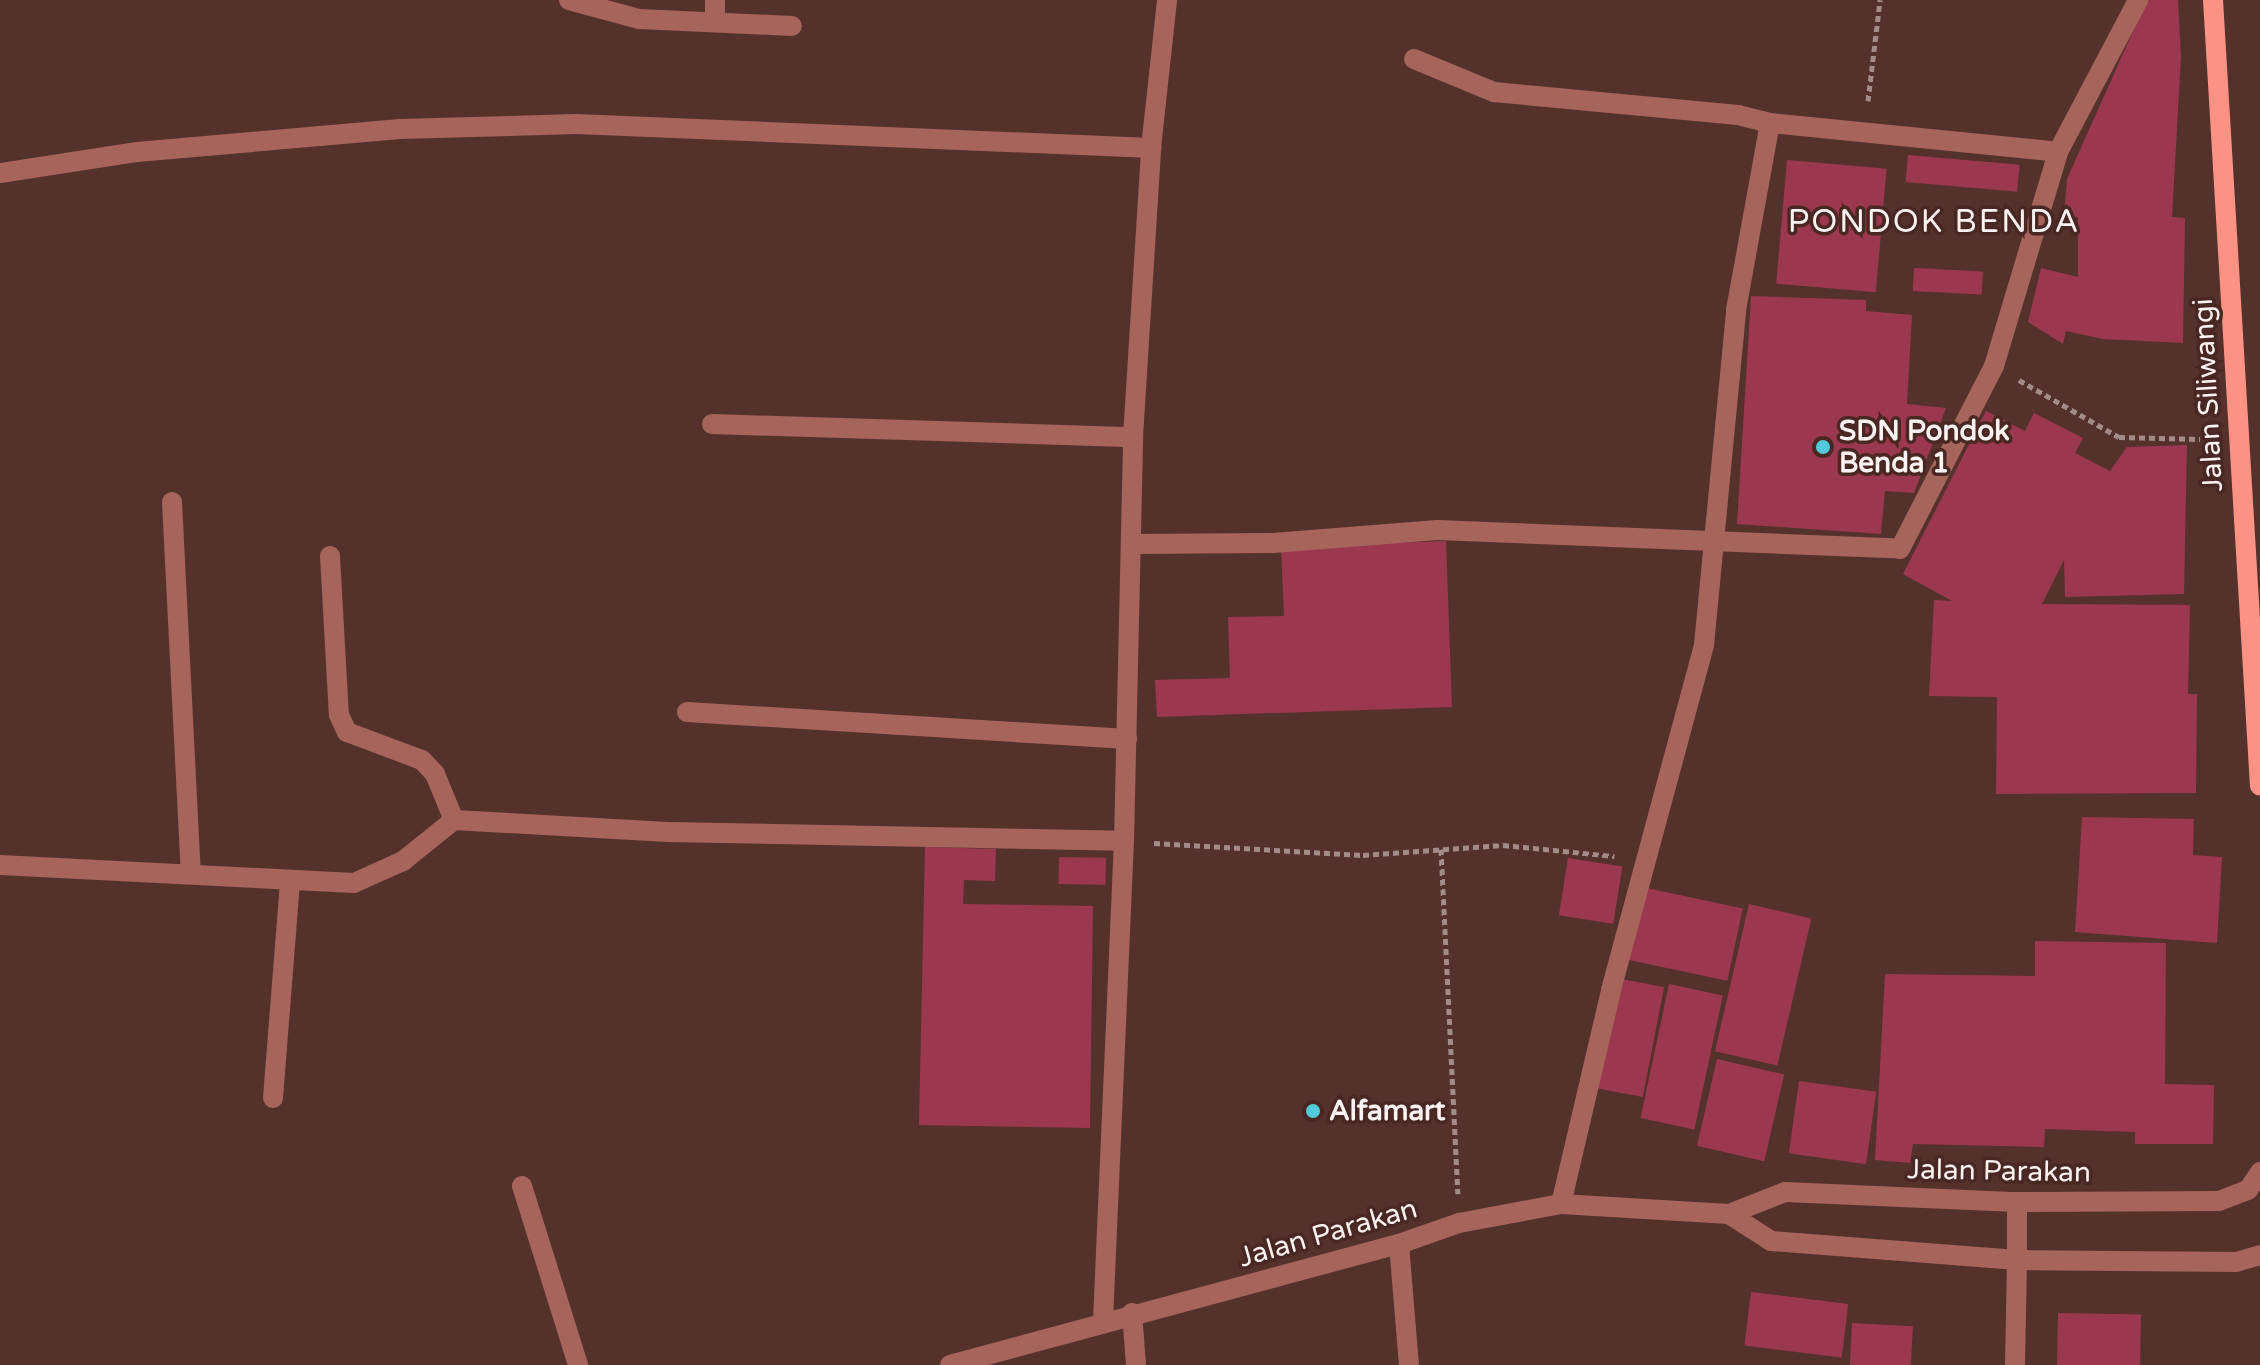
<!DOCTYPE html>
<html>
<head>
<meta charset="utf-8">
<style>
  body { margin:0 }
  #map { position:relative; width:2260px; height:1365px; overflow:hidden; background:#55312c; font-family:"Varela Round",sans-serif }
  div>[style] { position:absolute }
  .building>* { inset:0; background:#9b3850; transform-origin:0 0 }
  .path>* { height:5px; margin-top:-2.5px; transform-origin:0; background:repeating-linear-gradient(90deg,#a38c88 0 6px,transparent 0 10px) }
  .service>* { height:20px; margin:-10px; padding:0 10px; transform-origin:10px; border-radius:10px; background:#a6645b }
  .minor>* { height:20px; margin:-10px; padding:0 10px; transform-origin:10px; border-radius:10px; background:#a6645b }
  .tertiary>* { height:20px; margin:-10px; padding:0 10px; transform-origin:10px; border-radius:10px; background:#a6645b }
  .primary>* { height:20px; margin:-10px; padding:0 10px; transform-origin:10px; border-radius:10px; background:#fc9284 }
  .dots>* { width:22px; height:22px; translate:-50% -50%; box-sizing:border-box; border:4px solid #492722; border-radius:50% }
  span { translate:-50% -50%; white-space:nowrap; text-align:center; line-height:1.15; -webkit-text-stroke:7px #492722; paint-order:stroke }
  .street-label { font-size:28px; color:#fcf2f1 }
  .poi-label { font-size:28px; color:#fcf2f1; font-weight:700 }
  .left { translate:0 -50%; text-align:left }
  .quarter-label { font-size:32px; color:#fcf2f1; letter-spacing:2px }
</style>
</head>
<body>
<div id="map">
  <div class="building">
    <div style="clip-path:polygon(2147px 0,2178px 0,2181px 57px,2172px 217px,2185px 218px,2183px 343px,2103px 339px,2066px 331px,2063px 344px,2028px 322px,2041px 268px,2078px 277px,2078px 217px,2064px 217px,2067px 179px)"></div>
    <div style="left:1908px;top:155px;width:112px;height:27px;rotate:5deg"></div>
    <div style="left:1787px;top:160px;width:100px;height:124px;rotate:5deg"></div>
    <div style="left:1914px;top:268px;width:69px;height:23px;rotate:3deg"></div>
    <div style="clip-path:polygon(1751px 296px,1866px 300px,1866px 311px,1912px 315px,1907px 404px,1946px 408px,1914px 493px,1885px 491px,1881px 534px,1737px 524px)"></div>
    <div style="clip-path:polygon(1986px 411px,2025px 431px,2034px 413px,2083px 438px,2075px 453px,2110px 471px,2127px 447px,2187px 445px,2184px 594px,2065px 597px,2064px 560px,2042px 604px,2190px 605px,2188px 694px,2197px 694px,2196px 793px,1996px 794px,1997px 697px,1929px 696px,1934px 600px,1952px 601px,1903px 574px)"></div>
    <div style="clip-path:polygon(1446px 541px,1452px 707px,1157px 717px,1155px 680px,1230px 678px,1228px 617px,1284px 616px,1281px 547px)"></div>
    <div style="clip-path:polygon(2082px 817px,2194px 819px,2193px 855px,2222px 857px,2217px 943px,2075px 932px)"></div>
    <div style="clip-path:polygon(925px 847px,996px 849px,995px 881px,964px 880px,963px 904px,1093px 906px,1090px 1128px,919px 1125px)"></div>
    <div style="left:1059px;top:857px;width:47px;height:27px;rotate:1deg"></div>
    <div style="left:1568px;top:858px;width:55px;height:58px;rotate:9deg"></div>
    <div style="left:1642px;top:887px;width:103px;height:74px;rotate:12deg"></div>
    <div style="left:1749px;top:904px;width:64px;height:151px;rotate:13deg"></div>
    <div style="clip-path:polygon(2035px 941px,2166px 943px,2165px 1084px,2214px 1085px,2213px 1144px,2135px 1144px,2135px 1132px,2045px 1129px,2044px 1147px,1913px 1144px,1910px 1163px,1875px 1160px,1885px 974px,2035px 976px)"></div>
    <div style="left:1617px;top:978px;width:48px;height:112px;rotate:11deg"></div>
    <div style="left:1669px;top:984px;width:55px;height:137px;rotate:12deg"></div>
    <div style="left:1717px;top:1059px;width:69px;height:89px;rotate:13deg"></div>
    <div style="left:1799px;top:1081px;width:78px;height:73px;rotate:8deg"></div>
    <div style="left:1751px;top:1292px;width:98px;height:54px;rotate:7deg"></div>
    <div style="left:2058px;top:1313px;width:83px;height:52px;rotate:1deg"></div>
    <div style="left:1852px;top:1323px;width:61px;height:42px;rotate:3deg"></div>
  </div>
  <div class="path">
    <div style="left:1868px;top:101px;width:102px;rotate:-83.2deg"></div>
    <div style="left:2019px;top:380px;width:115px;rotate:29.7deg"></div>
    <div style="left:2119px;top:437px;width:81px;rotate:1.4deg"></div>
    <div style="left:1154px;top:843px;width:209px;rotate:3.3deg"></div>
    <div style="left:1363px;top:855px;width:140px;rotate:-4.1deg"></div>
    <div style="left:1503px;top:845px;width:112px;rotate:5.7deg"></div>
    <div style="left:1441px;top:849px;width:345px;rotate:87.2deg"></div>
  </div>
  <div class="service">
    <div style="left:522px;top:1186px;width:188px;rotate:72.6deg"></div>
    <div style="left:1399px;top:1244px;width:121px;rotate:85.3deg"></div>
    <div style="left:2015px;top:1365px;width:105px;rotate:-88.9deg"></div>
  </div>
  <div class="minor">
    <div style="left:569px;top:0;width:73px;rotate:15.2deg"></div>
    <div style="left:639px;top:19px;width:153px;rotate:2.6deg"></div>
    <div style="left:715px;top:0;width:21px;rotate:90deg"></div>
    <div style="left:1414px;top:59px;width:87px;rotate:22.4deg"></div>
    <div style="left:1494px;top:92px;width:245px;rotate:5.4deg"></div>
    <div style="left:1738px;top:115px;width:33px;rotate:14deg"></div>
    <div style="left:0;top:173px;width:139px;rotate:-8.7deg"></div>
    <div style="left:137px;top:152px;width:264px;rotate:-5deg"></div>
    <div style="left:400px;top:129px;width:176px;rotate:-1.6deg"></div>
    <div style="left:576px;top:124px;width:576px;rotate:2.39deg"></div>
    <div style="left:712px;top:424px;width:421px;rotate:1.8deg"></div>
    <div style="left:172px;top:502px;width:372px;rotate:87.1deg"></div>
    <div style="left:1132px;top:544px;width:141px;rotate:-0.4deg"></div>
    <div style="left:1273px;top:543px;width:165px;rotate:-4.5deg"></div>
    <div style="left:1437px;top:530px;width:463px;rotate:2.3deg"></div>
    <div style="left:1900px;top:549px;width:206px;rotate:-62.8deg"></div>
    <div style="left:1994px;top:366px;width:223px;rotate:-73.3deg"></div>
    <div style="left:2058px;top:152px;width:172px;rotate:-62.2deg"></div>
    <div style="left:330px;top:556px;width:159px;rotate:86.8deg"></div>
    <div style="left:339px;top:715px;width:19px;rotate:65deg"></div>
    <div style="left:347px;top:732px;width:80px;rotate:20.5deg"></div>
    <div style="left:422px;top:760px;width:19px;rotate:47deg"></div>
    <div style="left:435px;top:774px;width:50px;rotate:67.6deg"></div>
    <div style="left:687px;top:712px;width:441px;rotate:3.5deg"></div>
    <div style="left:0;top:865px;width:354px;rotate:2.9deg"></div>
    <div style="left:354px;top:883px;width:54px;rotate:-24.2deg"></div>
    <div style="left:403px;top:861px;width:65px;rotate:-38.8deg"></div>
    <div style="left:454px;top:820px;width:214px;rotate:3.2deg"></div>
    <div style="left:668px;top:832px;width:456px;rotate:1.1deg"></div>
    <div style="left:273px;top:1098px;width:219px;rotate:-85.5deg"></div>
    <div style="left:2017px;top:1202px;width:58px;rotate:90deg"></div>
    <div style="left:1561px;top:1204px;width:220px;rotate:-76.8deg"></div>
    <div style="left:1611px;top:990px;width:357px;rotate:-74.9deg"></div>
    <div style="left:1704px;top:645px;width:337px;rotate:-84.5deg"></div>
    <div style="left:1736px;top:310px;width:190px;rotate:-79.7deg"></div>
    <div style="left:1770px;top:123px;width:289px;rotate:5.7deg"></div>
    <div style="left:1132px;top:1313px;width:52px;rotate:85.6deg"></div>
    <div style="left:1103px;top:1321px;width:480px;rotate:-87.5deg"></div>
    <div style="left:1124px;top:841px;width:404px;rotate:-88.7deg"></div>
    <div style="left:1133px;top:437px;width:290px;rotate:-86.4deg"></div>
    <div style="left:1151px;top:148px;width:149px;rotate:-83.8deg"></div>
  </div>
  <div class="tertiary">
    <div style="left:1729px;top:1214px;width:50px;rotate:32.7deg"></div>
    <div style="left:1771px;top:1241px;width:247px;rotate:4.4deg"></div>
    <div style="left:2017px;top:1260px;width:219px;rotate:0.5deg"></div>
    <div style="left:2236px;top:1262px;width:25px;rotate:-16deg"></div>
    <div style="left:950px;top:1365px;width:465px;rotate:-15.1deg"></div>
    <div style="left:1399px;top:1244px;width:64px;rotate:-19.3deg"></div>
    <div style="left:1459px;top:1223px;width:104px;rotate:-10.6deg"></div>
    <div style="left:1561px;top:1204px;width:168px;rotate:3.4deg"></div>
    <div style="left:1729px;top:1214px;width:60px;rotate:-21.4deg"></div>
    <div style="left:1785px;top:1192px;width:232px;rotate:2.5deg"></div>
    <div style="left:2017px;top:1202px;width:202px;rotate:-0.3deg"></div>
    <div style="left:2219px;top:1201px;width:31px;rotate:-21deg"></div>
    <div style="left:2248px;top:1190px;width:22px;rotate:-56deg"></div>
  </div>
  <div class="primary">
    <div style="left:2213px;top:0;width:787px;rotate:86.58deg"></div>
  </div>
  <div class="dots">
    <div style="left:1823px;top:447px;background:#53cadc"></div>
    <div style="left:1313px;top:1111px;background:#53cadc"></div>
  </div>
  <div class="street-label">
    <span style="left:2208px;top:395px;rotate:-93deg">Jalan Siliwangi</span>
    <span style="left:1999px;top:1171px;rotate:1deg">Jalan Parakan</span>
    <span style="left:1328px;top:1233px;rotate:-16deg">Jalan Parakan</span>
  </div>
  <div class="poi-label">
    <span class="left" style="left:1839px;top:447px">SDN Pondok<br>Benda 1</span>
    <span class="left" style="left:1329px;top:1111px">Alfamart</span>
  </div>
  <div class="quarter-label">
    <span style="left:1934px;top:222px">PONDOK BENDA</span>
  </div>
</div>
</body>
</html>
